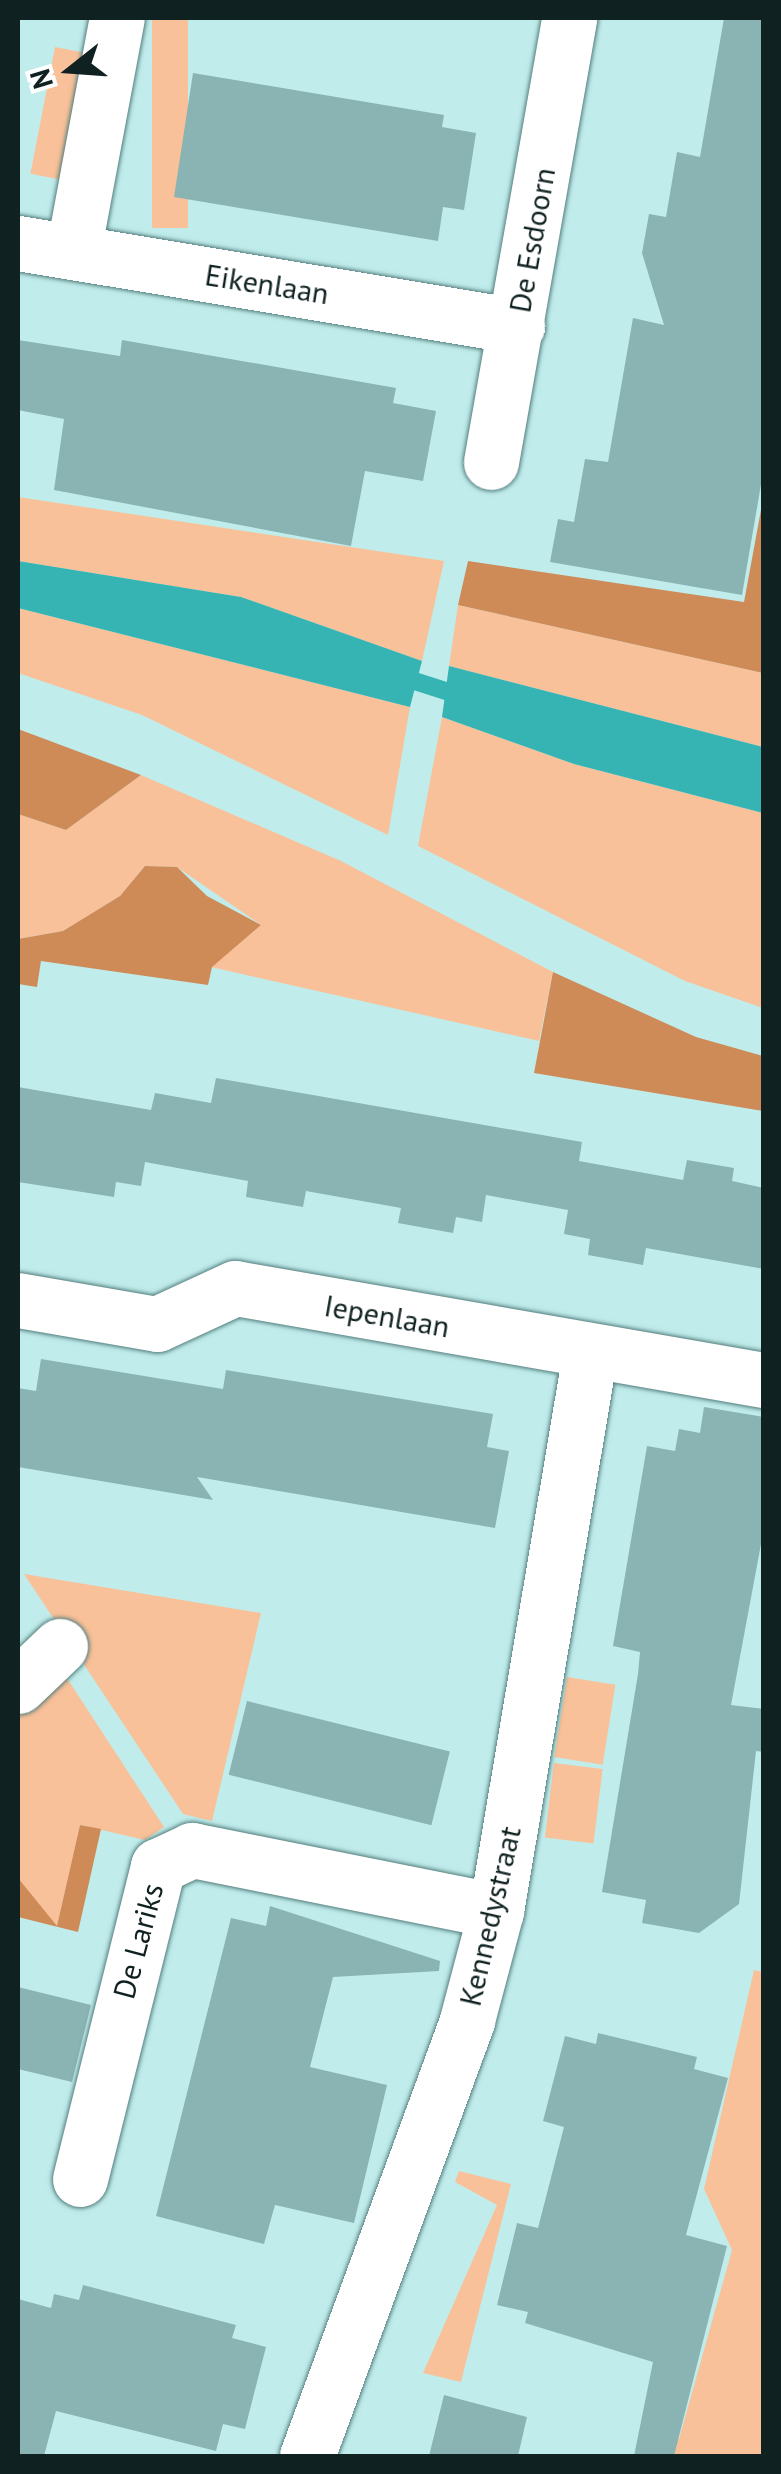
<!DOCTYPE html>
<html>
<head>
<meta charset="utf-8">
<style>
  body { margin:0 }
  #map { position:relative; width:781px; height:2474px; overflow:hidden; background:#c0edec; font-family:"PT Sans",sans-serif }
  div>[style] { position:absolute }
  .green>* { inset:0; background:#f9c199; transform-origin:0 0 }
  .forest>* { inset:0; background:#ce8b58 }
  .water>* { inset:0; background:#36b4b3 }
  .stream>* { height:18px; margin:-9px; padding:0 9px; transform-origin:9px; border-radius:9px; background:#36b4b3 }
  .building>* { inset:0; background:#89b4b3; transform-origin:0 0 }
  .roads { filter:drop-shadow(0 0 2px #547e7d) drop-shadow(0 0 2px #547e7d) }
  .minor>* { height:55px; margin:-27.5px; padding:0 27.5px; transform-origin:27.5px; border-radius:27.5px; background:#fff }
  span { translate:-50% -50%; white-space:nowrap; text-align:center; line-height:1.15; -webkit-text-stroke:8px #fff; paint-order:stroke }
  .street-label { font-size:30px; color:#102121 }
  .frame { position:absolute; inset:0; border:20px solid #102121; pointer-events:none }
  .north { position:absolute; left:20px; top:20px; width:100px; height:100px; -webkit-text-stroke:8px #fff; paint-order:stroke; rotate:253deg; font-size:28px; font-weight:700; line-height:40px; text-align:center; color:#102121 }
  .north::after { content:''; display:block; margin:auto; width:35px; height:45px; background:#102121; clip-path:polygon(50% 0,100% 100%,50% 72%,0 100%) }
</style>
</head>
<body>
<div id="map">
  <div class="green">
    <div style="left:152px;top:18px;width:36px;height:210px"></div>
    <div style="left:55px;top:47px;width:38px;height:129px;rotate:11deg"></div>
    <div style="clip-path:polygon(18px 497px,444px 561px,422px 661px,241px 597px,18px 561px)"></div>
    <div style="clip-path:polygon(458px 605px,763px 673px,763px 747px,449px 666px)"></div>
    <div style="clip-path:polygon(18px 608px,410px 707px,388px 835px,142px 715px,18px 673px)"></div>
    <div style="clip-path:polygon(442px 717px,574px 764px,763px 813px,763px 1008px,685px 981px,418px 846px)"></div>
    <div style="clip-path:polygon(141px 775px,341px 861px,553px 972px,539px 1041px,211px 967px,261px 925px,177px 867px,145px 866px,120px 896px,63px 931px,18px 939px,18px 814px,66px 830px)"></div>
    <div style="clip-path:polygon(24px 1574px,261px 1613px,212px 1821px,183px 1814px)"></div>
    <div style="clip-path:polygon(63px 1672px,164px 1827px,145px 1840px,80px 1825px,57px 1927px,18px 1878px,18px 1706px)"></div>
    <div style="left:567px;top:1677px;width:49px;height:81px;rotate:9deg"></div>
    <div style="left:554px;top:1763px;width:49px;height:75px;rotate:7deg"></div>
    <div style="clip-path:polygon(754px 1970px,763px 1972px,763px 2456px,637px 2456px,644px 2434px,679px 2439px,732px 2250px,704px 2189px)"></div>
    <div style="clip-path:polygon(459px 2171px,511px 2184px,461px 2382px,423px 2373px,497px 2205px,455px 2182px)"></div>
  </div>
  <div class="forest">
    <div style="clip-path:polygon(763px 499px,763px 673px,458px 605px,468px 561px,744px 602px)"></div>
    <div style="clip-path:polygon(18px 729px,141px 775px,66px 830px,18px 814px)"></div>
    <div style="clip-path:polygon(145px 866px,177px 867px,207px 896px,261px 925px,212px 967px,208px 985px,41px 961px,37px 987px,18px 984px,18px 939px,63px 931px,120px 896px)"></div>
    <div style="clip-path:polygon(553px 972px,696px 1037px,763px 1056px,763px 1111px,534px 1073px)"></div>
    <div style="clip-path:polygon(80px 1825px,101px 1829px,78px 1932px,18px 1917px,18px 1878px,57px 1926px)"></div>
  </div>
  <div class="water">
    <div style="clip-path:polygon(18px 561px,241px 597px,422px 661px,410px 707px,18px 608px)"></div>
    <div style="clip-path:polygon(449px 666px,763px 747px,763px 813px,574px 764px,442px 717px)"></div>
  </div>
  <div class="stream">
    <div style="left:396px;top:675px;width:75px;rotate:17.9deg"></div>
  </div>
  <div class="building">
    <div style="clip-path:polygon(724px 18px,764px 18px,764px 467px,742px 595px,550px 562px,558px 519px,574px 522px,585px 459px,608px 462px,633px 318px,664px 325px,642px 253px,649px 214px,666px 217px,677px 152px,700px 157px)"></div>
    <div style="clip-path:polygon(193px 73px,444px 115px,442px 127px,476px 133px,464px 210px,443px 207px,438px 241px,174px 197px)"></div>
    <div style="clip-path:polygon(18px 340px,120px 356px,122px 340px,396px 388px,393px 403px,436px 411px,423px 481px,365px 471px,351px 546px,54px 490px,64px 419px,18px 410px)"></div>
    <div style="clip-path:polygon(216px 1078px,582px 1142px,579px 1161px,683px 1180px,687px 1160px,734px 1168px,732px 1181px,764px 1188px,764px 1269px,646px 1248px,643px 1265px,588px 1255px,590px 1239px,564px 1234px,568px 1210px,486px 1195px,482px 1222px,456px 1217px,453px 1233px,398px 1223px,401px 1208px,306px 1191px,303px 1207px,246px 1197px,248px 1181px,145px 1162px,141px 1186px,116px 1182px,114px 1197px,18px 1182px,18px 1087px,151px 1110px,155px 1093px,211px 1103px)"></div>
    <div style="clip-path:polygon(41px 1359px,223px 1389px,226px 1370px,493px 1414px,487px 1447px,509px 1451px,495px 1528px,197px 1477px,213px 1500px,18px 1467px,18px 1388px,36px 1391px)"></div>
    <div style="clip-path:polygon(704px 1407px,764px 1417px,764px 1528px,731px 1705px,764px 1709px,764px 1752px,756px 1751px,739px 1904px,699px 1933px,642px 1923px,646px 1900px,602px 1892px,638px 1674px,640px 1652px,613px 1646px,647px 1446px,675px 1451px,679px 1429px,700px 1433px)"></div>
    <div style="left:247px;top:1701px;width:209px;height:76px;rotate:14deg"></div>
    <div style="clip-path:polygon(270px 1906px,440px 1961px,439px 1971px,333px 1977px,310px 2067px,387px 2085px,354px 2223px,275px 2205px,264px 2244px,156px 2216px,231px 1918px,266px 1926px)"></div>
    <div style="clip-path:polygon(18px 1987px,91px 2005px,72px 2082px,18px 2069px)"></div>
    <div style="clip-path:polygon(598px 2033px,697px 2057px,694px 2069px,728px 2078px,686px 2235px,727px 2246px,674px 2456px,634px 2456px,653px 2362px,525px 2323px,528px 2312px,497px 2305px,517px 2223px,538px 2228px,564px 2127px,543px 2121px,565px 2036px,596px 2044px)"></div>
    <div style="clip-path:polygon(83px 2285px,236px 2325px,232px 2338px,266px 2347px,245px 2429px,223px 2424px,216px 2451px,56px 2411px,44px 2456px,18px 2456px,18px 2299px,51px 2308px,54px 2294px,79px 2300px)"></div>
    <div style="clip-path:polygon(444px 2395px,527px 2417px,518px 2456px,429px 2456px)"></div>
  </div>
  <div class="roads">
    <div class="minor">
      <div style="left:18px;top:243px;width:506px;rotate:9.44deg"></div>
      <div style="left:73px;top:252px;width:238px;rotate:-79.4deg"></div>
      <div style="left:491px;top:462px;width:451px;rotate:-80deg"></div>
      <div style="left:18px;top:1300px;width:141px;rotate:9.8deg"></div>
      <div style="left:157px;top:1324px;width:86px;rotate:-24.8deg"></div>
      <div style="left:235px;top:1288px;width:537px;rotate:9.87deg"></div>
      <div style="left:18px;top:1686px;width:58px;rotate:-43.6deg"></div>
      <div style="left:80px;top:2179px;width:323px;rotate:-76deg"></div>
      <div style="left:158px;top:1866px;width:38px;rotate:-25deg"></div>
      <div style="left:192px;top:1850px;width:310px;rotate:11.3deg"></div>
      <div style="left:307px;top:2456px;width:464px;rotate:-69.8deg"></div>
      <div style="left:467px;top:2020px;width:113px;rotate:-75.1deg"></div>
      <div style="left:496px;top:1911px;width:566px;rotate:-80.44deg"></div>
    </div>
  </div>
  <div class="street-label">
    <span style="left:532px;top:240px;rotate:-80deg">De Esdoorn</span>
    <span style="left:267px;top:284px;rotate:9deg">Eikenlaan</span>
    <span style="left:387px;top:1316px;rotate:10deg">Iepenlaan</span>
    <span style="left:490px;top:1916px;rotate:-77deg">Kennedystraat</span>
    <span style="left:138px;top:1941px;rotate:-75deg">De Lariks</span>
  </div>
  <div class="frame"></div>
  <div class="north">N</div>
</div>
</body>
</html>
